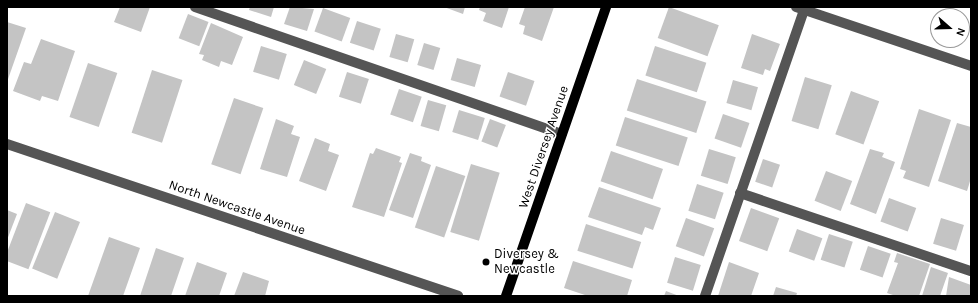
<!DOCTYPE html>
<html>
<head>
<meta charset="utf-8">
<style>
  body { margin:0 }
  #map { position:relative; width:978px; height:303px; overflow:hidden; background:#fff; font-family:Karla,sans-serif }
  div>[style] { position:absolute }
  .building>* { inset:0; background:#c4c4c4; transform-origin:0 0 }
  .minor>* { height:10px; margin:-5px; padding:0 5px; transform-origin:5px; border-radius:5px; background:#555 }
  .major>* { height:10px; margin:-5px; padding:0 5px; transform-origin:5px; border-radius:5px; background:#000 }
  .dots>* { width:11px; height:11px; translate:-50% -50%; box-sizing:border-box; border:2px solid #fff; border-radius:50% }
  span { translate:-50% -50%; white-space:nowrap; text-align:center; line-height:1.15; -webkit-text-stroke:3px #fff; paint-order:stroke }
  .street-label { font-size:13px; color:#000 }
  .poi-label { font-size:13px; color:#000 }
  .left { translate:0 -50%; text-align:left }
  .frame { position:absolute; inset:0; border:8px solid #000; pointer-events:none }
  .north { position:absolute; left:930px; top:8px; width:40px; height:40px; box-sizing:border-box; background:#fff; border:1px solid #999; border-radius:50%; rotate:110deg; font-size:11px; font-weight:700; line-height:16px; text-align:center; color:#000 }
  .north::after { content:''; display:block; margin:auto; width:14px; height:18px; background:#000; clip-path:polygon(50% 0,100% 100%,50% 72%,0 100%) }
</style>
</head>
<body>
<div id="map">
  <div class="building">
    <div style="clip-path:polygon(120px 7px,150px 7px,141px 32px,114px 22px)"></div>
    <div style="clip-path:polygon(250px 7px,274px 7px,271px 17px,249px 10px)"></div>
    <div style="clip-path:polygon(290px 7px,314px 9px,307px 31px,284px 24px)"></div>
    <div style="clip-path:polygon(444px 7px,465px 7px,463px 14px)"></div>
    <div style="clip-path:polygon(480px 7px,509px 7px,502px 28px,483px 21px,486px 13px,479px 10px)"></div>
    <div style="clip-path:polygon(525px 7px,554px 7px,542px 41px,523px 34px,525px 26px,519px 24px)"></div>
    <div style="left:669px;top:7px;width:53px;height:33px;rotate:20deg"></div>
    <div style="left:323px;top:8px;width:29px;height:25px;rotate:20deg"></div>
    <div style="left:188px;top:14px;width:22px;height:26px;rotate:21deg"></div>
    <div style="left:357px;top:21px;width:25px;height:23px;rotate:18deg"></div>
    <div style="clip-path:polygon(7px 22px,26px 28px,7px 82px)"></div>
    <div style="clip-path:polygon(211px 23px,243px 37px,232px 65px,221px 61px,219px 67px,202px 60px,204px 55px,199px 54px)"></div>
    <div style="left:396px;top:34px;width:19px;height:24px;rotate:16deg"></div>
    <div style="clip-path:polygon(752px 34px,780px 44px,770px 71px,765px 69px,763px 75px,741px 68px)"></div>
    <div style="clip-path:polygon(41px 39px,75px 51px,58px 101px,42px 96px,40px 101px,13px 91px,24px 62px,31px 64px)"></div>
    <div style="left:424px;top:43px;width:17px;height:23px;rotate:17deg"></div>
    <div style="left:261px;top:46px;width:27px;height:27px;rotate:17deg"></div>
    <div style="left:655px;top:46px;width:54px;height:31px;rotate:18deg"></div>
    <div style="left:457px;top:58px;width:25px;height:23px;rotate:16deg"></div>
    <div style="left:304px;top:60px;width:24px;height:27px;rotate:22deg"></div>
    <div style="left:88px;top:63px;width:31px;height:57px;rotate:19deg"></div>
    <div style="left:152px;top:70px;width:32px;height:66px;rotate:18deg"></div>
    <div style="left:347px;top:72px;width:23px;height:26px;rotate:18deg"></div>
    <div style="left:508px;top:72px;width:28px;height:26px;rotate:19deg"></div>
    <div style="left:805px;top:77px;width:28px;height:46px;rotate:17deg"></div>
    <div style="left:637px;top:79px;width:73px;height:33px;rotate:18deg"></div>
    <div style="left:733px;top:80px;width:26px;height:24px;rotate:16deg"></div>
    <div style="left:399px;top:89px;width:24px;height:27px;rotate:19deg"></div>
    <div style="left:851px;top:91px;width:30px;height:46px;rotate:20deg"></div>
    <div style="left:234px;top:98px;width:31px;height:70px;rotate:19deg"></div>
    <div style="left:428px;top:100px;width:19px;height:27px;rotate:16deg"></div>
    <div style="clip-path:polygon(919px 109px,951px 120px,929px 187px,903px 178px,906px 171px,900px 169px)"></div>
    <div style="left:459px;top:110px;width:27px;height:23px;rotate:17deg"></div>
    <div style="left:723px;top:114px;width:28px;height:26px;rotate:19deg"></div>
    <div style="left:625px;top:117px;width:66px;height:30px;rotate:18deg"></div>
    <div style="clip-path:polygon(276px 119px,294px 126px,291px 134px,300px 137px,287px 177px,260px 169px)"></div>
    <div style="left:490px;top:119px;width:17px;height:24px;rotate:21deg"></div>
    <div style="clip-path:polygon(957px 123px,971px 127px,971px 178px,967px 191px,938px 181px)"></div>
    <div style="clip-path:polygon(315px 138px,330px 144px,328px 151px,339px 155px,326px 191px,299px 181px)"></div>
    <div style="clip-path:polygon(376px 148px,401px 157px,399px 162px,402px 163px,384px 217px,352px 207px,370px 153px,373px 154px)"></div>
    <div style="left:709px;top:149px;width:28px;height:28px;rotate:17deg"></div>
    <div style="clip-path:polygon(870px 149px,884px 153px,882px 157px,895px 162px,876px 214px,850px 204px)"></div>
    <div style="left:611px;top:151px;width:55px;height:32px;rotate:19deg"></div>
    <div style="clip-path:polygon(410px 153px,422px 157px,421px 161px,431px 165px,413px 218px,389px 210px)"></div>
    <div style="left:763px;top:159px;width:18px;height:24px;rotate:19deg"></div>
    <div style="left:471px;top:164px;width:30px;height:71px;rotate:17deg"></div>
    <div style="left:436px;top:166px;width:31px;height:65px;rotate:19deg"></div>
    <div style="left:826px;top:171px;width:28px;height:32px;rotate:21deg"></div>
    <div style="left:697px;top:184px;width:28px;height:28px;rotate:18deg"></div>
    <div style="clip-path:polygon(599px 187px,661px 208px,653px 230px,645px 227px,642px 235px,588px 217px)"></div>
    <div style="left:889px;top:198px;width:29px;height:25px;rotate:20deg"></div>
    <div style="left:26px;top:203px;width:26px;height:61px;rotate:21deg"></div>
    <div style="left:751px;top:208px;width:30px;height:35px;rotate:20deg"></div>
    <div style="clip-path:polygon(7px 210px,17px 214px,7px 240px)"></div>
    <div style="left:55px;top:212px;width:27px;height:61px;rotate:22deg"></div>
    <div style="left:686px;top:218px;width:30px;height:30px;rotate:20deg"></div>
    <div style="left:941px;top:218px;width:24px;height:27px;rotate:17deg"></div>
    <div style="left:586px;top:224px;width:58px;height:28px;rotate:18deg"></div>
    <div style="left:797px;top:229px;width:27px;height:24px;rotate:20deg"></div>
    <div style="left:829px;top:234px;width:25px;height:27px;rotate:18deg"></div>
    <div style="clip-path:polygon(109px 237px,140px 248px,123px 296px,88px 296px)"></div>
    <div style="left:868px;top:246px;width:24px;height:25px;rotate:19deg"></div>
    <div style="clip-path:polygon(156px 248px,184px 258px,171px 296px,140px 296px)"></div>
    <div style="clip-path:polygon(897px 253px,930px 264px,919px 296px,896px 296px,887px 293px,898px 263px,894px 262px)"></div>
    <div style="left:675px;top:257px;width:27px;height:27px;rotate:17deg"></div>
    <div style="clip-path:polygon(573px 261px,632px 280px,627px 296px,588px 296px,564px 288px)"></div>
    <div style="clip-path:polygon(197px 262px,227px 273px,219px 296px,185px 296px)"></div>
    <div style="clip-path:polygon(729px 262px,759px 273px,751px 296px,718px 296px)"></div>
    <div style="clip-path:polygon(931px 267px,948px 273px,940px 296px,922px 296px)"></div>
    <div style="clip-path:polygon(243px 272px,269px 281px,265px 296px,234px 296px)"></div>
    <div style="clip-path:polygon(949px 277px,971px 285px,971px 296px,946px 296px)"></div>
    <div style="clip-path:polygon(776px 287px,797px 293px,796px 296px,773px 296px)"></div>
    <div style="clip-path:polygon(666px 291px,679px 296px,664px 296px)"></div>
  </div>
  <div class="minor">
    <div style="left:195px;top:7px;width:388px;rotate:19.1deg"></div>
    <div style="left:796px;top:7px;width:185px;rotate:18.6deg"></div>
    <div style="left:7px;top:144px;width:476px;rotate:18.6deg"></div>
    <div style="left:740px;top:193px;width:244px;rotate:18.7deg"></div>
    <div style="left:705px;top:296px;width:306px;rotate:-70.9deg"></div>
  </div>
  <div class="major">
    <div style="left:506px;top:296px;width:306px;rotate:-70.9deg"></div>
  </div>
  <div class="dots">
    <div style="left:486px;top:262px;background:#000"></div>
  </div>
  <div class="street-label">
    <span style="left:544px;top:147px;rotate:-71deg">West Diversey Avenue</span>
    <span style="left:237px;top:208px;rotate:19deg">North Newcastle Avenue</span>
  </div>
  <div class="poi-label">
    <span class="left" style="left:494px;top:262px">Diversey &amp;<br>Newcastle</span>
  </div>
  <div class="frame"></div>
  <div class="north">N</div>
</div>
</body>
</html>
